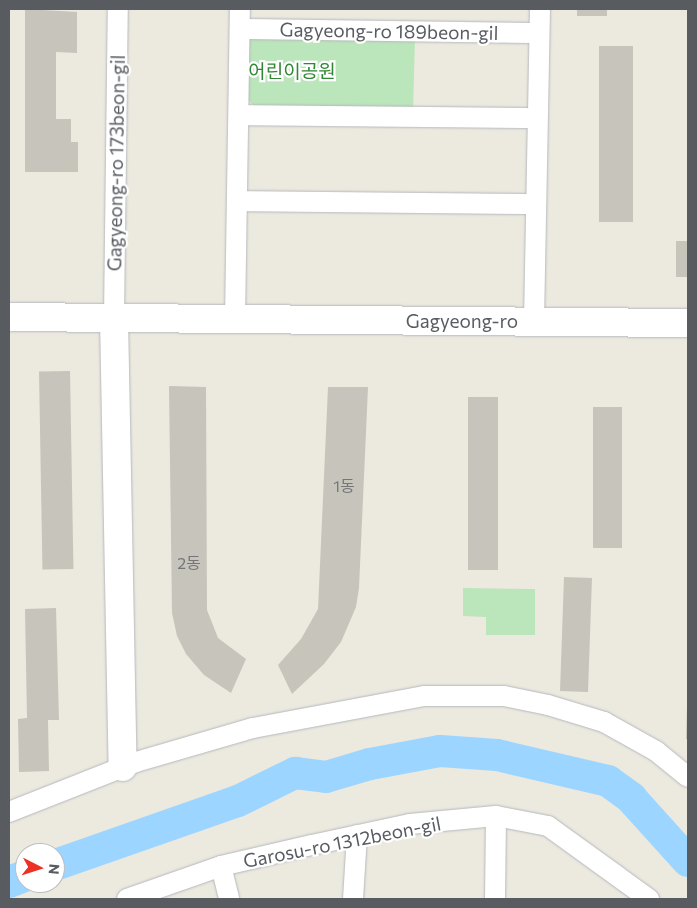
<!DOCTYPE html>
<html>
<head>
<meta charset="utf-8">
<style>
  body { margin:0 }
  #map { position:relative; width:697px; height:908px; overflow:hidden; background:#ece9df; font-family:Commissioner,"Noto Sans KR",sans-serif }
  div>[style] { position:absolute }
  .green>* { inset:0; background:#bbe5ba }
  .river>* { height:32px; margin:-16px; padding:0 16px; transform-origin:16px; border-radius:16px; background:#9cd5ff }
  .building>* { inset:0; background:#c7c4bc; transform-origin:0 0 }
  .roads { filter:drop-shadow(0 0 1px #b5b8bd) drop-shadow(0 0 1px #b5b8bd) }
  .street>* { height:20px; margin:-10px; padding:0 10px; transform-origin:10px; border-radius:10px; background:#fff }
  .secondary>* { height:28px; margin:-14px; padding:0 14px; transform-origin:14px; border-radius:14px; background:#fff }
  span { translate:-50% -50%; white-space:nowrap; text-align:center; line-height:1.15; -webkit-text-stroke:4.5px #fff; paint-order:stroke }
  .number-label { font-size:16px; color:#747678 }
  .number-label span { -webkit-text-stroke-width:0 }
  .street-label { font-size:19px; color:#585c61 }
  .park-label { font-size:19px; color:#328635 }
  .frame { position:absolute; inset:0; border:10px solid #585c61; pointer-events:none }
  .north { position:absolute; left:15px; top:843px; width:50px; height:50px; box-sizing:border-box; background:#fff; border:1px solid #bcbec0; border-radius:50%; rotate:95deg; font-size:14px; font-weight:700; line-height:20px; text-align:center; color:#585c61 }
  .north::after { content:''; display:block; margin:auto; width:18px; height:22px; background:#ed3124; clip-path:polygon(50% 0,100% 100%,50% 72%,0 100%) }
</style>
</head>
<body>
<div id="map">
  <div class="green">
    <div style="clip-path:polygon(254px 33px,415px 37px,413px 110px,255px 107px,247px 99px,246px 41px)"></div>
    <div style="clip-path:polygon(463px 588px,535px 589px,535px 635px,486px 635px,486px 617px,463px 616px)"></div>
  </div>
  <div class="river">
    <div style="left:55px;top:865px;width:194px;rotate:-19.3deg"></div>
    <div style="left:238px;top:801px;width:64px;rotate:-26.2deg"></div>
    <div style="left:295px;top:773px;width:31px;rotate:7deg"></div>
    <div style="left:326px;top:777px;width:46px;rotate:-16.5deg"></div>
    <div style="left:370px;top:764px;width:71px;rotate:-10.5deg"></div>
    <div style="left:440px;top:751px;width:57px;rotate:4deg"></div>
    <div style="left:497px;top:755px;width:114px;rotate:13.2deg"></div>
    <div style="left:608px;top:781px;width:29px;rotate:36deg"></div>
    <div style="left:631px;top:798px;width:85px;rotate:47.9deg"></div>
    <div style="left:9px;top:882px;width:17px;rotate:-21deg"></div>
  </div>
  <div class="building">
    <div style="clip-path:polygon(25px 9px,77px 12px,77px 53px,56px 52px,56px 119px,71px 119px,71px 142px,78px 142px,78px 172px,25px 172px)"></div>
    <div style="left:577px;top:9px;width:30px;height:7px"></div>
    <div style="left:633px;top:46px;width:176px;height:34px;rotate:90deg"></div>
    <div style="left:676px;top:241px;width:12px;height:36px"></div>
    <div style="left:70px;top:371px;width:198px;height:31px;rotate:89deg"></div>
    <div style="clip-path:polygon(169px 386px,206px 387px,207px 610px,218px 638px,246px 659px,231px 693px,204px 675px,186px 654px,177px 636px,172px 613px)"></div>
    <div style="clip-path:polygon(328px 387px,368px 387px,359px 588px,356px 607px,341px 642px,324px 664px,292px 694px,278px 665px,301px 639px,318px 609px)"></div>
    <div style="left:468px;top:397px;width:30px;height:173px"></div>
    <div style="left:593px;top:407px;width:29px;height:141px"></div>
    <div style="left:564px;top:577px;width:28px;height:114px;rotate:2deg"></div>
    <div style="clip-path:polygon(56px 608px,59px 720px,48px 720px,49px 771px,19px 772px,18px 719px,27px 718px,25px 609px)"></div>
    <div style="clip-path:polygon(687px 705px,688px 705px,688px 739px,686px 739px)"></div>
  </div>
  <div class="roads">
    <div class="street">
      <div style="left:240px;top:29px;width:299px;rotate:0.8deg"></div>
      <div style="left:239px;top:115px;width:298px;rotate:0.6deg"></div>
      <div style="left:237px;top:201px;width:299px;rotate:0.6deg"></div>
      <div style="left:114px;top:318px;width:309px;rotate:-89.3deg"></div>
      <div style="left:235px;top:319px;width:310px;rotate:-89.1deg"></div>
      <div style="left:534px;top:321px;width:312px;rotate:-88.9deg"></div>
      <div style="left:9px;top:812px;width:136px;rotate:-21.5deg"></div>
      <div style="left:136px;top:762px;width:122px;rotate:-16.2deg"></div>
      <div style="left:253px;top:728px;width:174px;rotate:-10.6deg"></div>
      <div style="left:424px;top:696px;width:80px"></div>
      <div style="left:504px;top:696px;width:45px;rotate:11.6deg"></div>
      <div style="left:548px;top:705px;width:59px;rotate:16.9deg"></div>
      <div style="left:604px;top:722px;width:60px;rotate:29.1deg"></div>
      <div style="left:656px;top:751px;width:41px;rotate:39.1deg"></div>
      <div style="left:221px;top:866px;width:34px;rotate:76deg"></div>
      <div style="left:127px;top:899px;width:100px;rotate:-19.3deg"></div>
      <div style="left:221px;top:866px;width:93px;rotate:-13deg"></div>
      <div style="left:312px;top:845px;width:100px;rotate:-12.1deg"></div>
      <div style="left:410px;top:824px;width:86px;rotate:-5.3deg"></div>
      <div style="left:496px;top:816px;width:53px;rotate:10.9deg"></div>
      <div style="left:548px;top:826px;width:125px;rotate:35.9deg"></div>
      <div style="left:353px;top:899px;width:64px;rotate:-86.4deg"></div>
      <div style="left:495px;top:899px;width:83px;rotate:-89.3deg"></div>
    </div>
    <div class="secondary">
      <div style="left:9px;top:317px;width:679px;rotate:0.51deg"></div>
      <div style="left:114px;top:318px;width:449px;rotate:88.9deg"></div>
    </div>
  </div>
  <div class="number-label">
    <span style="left:344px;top:486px">1동</span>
    <span style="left:189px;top:563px">2동</span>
  </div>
  <div class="street-label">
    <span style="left:389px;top:31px;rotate:1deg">Gagyeong-ro 189beon-gil</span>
    <span style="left:116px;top:163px;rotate:-89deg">Gagyeong-ro 173beon-gil</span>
    <span style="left:462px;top:321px">Gagyeong-ro</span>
    <span style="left:342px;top:842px;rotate:-11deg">Garosu-ro 1312beon-gil</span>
  </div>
  <div class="park-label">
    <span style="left:292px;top:71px">어린이공원</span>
  </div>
  <div class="frame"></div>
  <div class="north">N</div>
</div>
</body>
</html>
